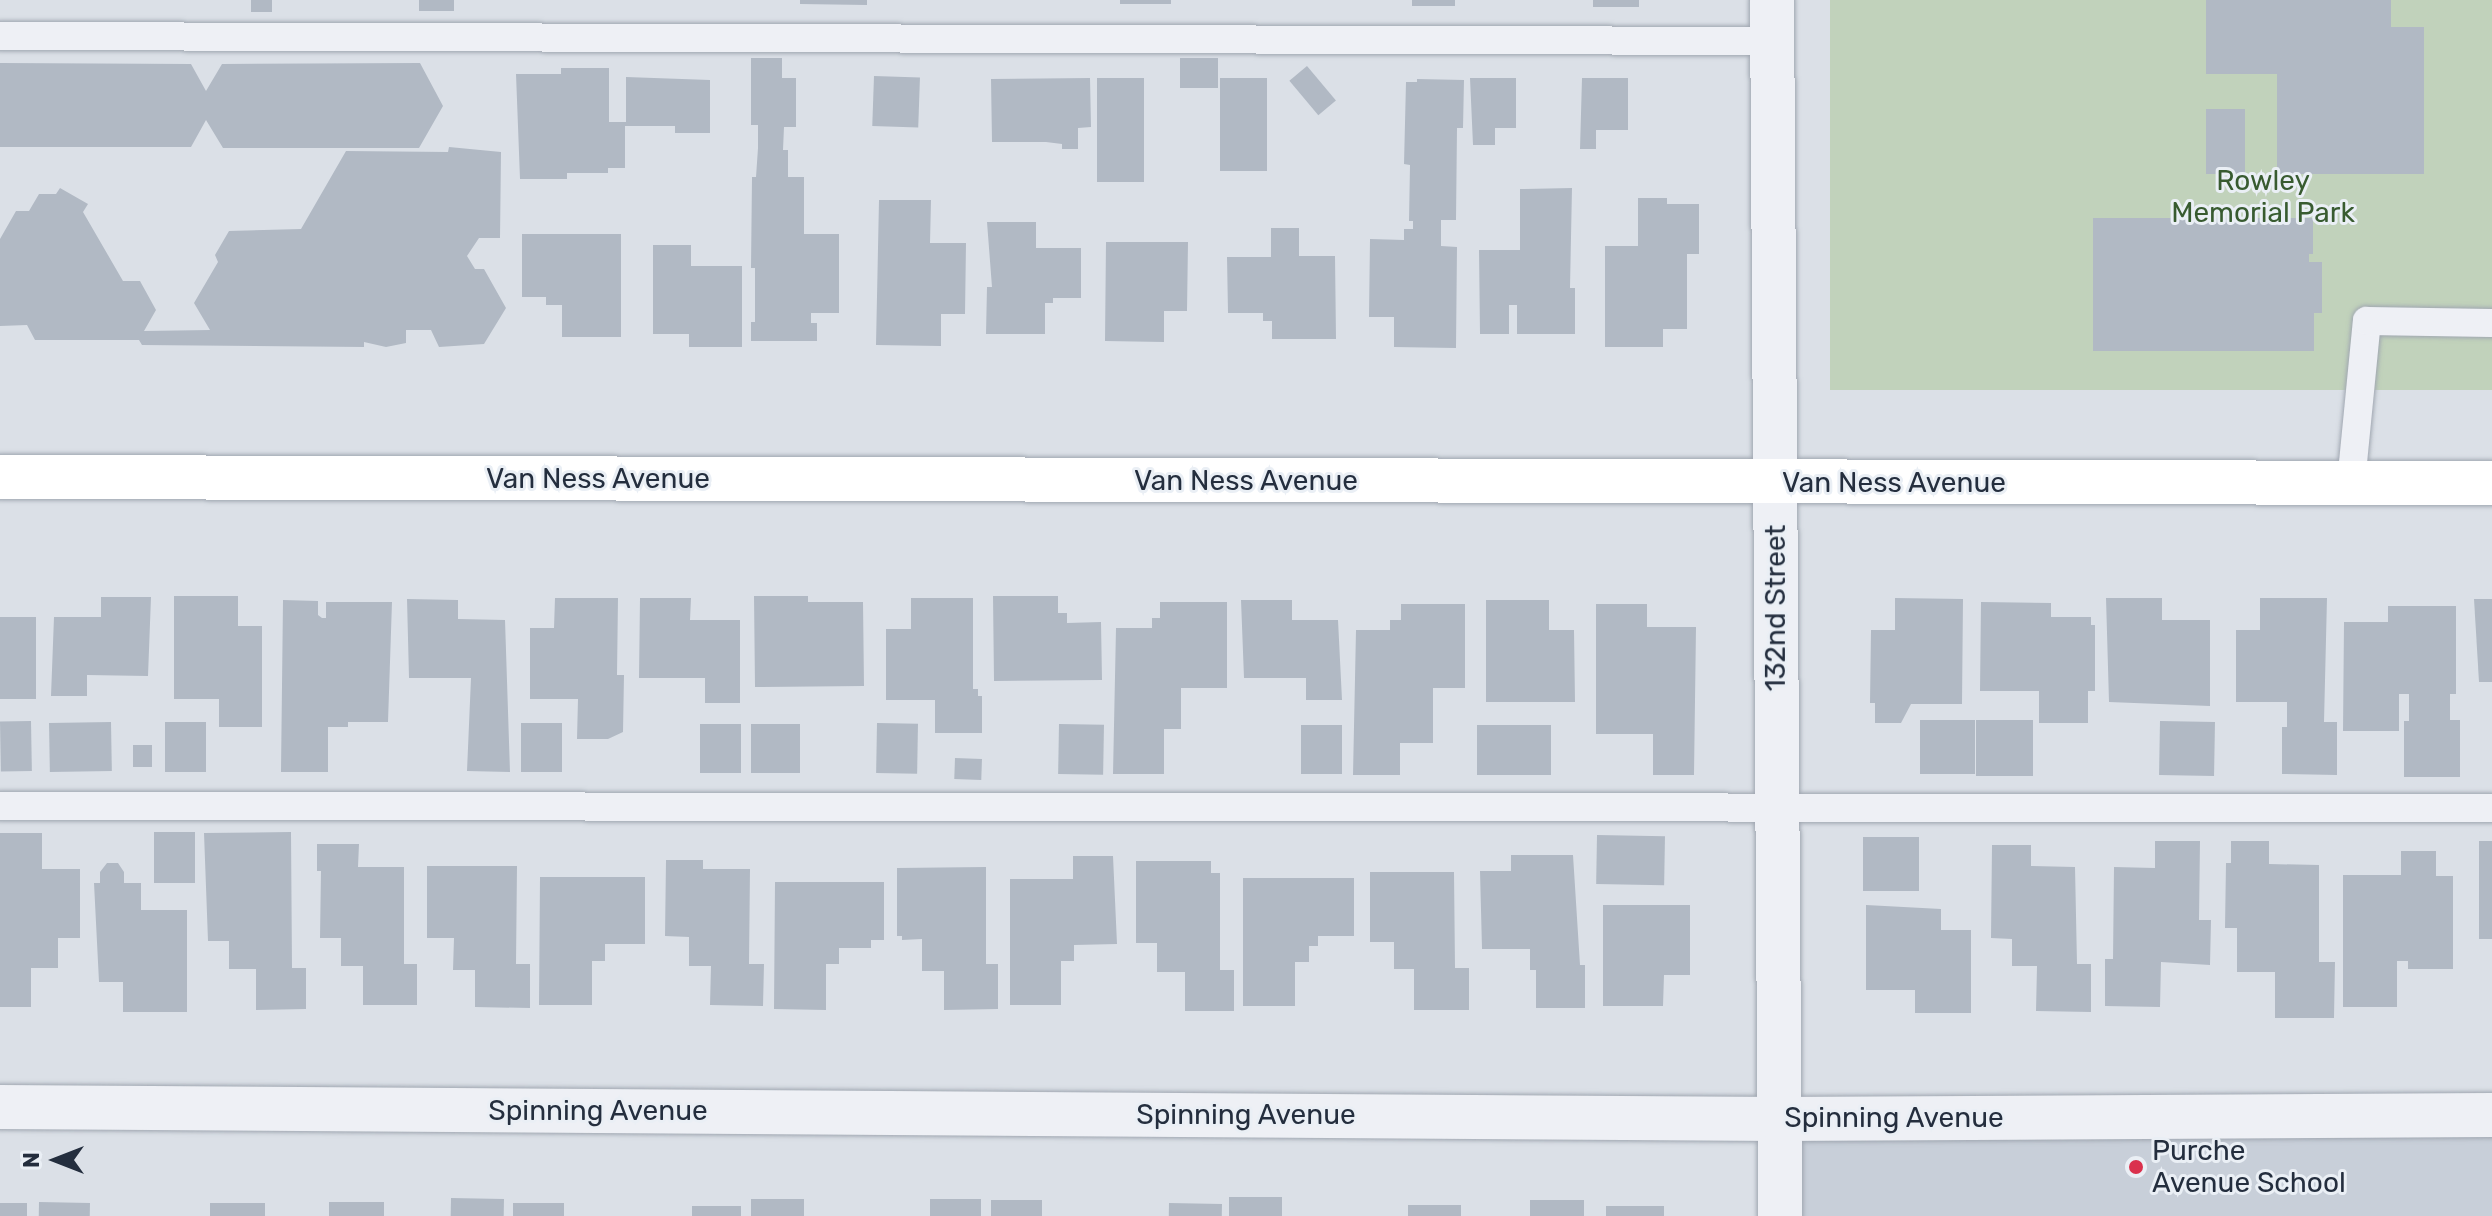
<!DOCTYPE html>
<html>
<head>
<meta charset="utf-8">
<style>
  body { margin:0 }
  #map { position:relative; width:2492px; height:1216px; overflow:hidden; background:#dbe0e7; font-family:Rubik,sans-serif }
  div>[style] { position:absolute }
  .built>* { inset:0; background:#c8cfd9; transform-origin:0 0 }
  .green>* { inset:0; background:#c1d2bb; transform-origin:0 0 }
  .building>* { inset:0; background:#b1b9c4; transform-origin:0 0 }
  .roads { filter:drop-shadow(0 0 2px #a0a7b1) drop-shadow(0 0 2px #a0a7b1) }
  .service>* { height:28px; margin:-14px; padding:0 14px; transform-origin:14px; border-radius:14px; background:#eef0f5 }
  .minor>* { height:44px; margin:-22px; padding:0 22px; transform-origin:22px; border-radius:22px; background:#eef0f5 }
  .secondary>* { height:44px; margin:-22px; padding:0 22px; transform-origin:22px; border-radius:22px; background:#fff }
  .dots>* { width:22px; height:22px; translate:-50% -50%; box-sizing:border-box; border:4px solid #eaeff5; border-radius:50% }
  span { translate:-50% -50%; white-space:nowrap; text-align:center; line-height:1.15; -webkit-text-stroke:6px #eaeff5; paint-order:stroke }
  .park-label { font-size:28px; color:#385b30 }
  .street-label { font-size:28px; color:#242e3e }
  .poi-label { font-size:28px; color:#242e3e }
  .left { translate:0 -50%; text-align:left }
  .north { position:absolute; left:16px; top:1120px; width:80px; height:80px; -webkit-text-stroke:6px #eaeff5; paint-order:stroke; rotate:270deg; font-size:22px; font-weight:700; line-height:32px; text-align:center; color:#242e3e }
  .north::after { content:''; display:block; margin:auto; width:28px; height:36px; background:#242e3e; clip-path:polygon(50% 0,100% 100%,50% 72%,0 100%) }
</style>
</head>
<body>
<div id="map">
  <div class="built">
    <div style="left:2492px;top:1115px;width:101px;height:713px;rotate:90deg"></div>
  </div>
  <div class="green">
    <div style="left:1830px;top:0;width:662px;height:390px"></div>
  </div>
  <div class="building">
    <div style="left:251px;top:0;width:21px;height:12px"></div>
    <div style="left:419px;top:0;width:35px;height:11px"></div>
    <div style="clip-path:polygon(800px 0,867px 0,867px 5px,800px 4px)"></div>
    <div style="left:1120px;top:0;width:51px;height:4px"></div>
    <div style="left:1412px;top:0;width:43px;height:6px"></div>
    <div style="left:1593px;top:0;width:46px;height:7px"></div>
    <div style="clip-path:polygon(2206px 0,2391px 0,2391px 27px,2424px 27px,2424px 174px,2277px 174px,2277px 74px,2206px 74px)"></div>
    <div style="clip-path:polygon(751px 58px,782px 58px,782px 78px,796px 78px,796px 127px,784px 127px,783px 150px,788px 150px,788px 177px,804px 177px,804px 234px,839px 234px,839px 313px,811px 313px,811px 323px,817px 323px,817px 341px,751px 341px,751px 322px,755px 322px,755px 268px,751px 268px,752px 177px,756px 177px,758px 148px,758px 125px,751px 125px)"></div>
    <div style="left:1180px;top:58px;width:38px;height:30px"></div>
    <div style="clip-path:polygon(0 63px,191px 64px,206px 91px,222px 64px,420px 63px,443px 106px,419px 148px,223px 148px,206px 120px,191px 147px,0 147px)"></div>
    <div style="left:1307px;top:66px;width:45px;height:23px;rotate:50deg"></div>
    <div style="clip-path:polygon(561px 68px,609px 68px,609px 122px,626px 122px,626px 77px,710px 80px,710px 133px,675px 133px,675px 126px,625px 126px,625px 168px,608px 168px,608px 173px,567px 173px,567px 179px,520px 179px,516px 74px,561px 74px)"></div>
    <div style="left:874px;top:76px;width:46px;height:50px;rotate:2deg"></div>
    <div style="clip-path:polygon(1090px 78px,1091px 127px,1078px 128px,1078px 149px,1062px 149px,1062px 144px,1046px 142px,992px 142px,991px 79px)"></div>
    <div style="left:1097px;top:78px;width:47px;height:104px"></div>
    <div style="left:1220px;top:78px;width:47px;height:93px"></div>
    <div style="clip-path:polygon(1470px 78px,1516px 78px,1516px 128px,1495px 128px,1495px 145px,1473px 145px)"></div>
    <div style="clip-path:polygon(1582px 78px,1628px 78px,1628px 130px,1596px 130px,1596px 149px,1580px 149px)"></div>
    <div style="clip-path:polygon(1417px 79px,1464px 80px,1463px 128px,1457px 128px,1456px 220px,1441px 220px,1441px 246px,1457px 247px,1456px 348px,1394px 347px,1394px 317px,1369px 317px,1370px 239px,1404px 240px,1404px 229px,1413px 229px,1413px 221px,1409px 221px,1410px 165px,1404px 164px,1406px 82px,1417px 82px)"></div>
    <div style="left:2206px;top:109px;width:39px;height:65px"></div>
    <div style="clip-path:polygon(449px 147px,501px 152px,500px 238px,479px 238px,467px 256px,475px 269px,484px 269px,506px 308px,484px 344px,439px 347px,431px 330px,406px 330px,406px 343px,386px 347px,364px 342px,364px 347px,142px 345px,139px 340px,35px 340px,27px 325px,0 326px,0 239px,16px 211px,29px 211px,39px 194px,56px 194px,60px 188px,88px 204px,83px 212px,123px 281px,140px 281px,156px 310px,144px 331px,210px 330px,194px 303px,218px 262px,215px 255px,229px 231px,301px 229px,346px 151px,448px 152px)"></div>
    <div style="clip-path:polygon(1572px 188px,1570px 288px,1575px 288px,1575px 334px,1517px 334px,1517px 305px,1509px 305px,1509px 334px,1480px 334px,1479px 250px,1520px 250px,1520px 189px)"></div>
    <div style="clip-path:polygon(1638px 198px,1667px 198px,1667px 204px,1699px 204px,1699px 254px,1687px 254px,1687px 329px,1663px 329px,1663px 347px,1605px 347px,1605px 246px,1638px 246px)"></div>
    <div style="clip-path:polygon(879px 200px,931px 200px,930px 243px,966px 243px,965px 314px,941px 314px,941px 346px,876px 345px)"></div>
    <div style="clip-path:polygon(2093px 218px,2313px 218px,2313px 254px,2309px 254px,2309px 262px,2322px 262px,2322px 313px,2314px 313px,2314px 351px,2093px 351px)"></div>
    <div style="clip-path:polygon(987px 222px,1036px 222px,1036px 248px,1081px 248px,1081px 298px,1053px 298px,1053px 303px,1045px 303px,1045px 334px,986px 334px,987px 287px,992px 287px)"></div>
    <div style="clip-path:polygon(1271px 228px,1299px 228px,1299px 256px,1335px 256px,1336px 339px,1272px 339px,1272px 321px,1263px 321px,1263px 313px,1228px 313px,1227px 257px,1271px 257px)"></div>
    <div style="clip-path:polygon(522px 234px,621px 234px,621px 337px,562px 337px,562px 305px,546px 305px,546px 297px,522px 297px)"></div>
    <div style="clip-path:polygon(1106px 242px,1188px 242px,1187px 311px,1164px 311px,1164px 342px,1105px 341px)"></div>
    <div style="clip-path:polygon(653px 245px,691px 245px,691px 266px,742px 266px,742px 347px,689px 347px,689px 334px,653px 334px)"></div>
    <div style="clip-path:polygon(174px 596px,238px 596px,238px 626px,262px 626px,262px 727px,219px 727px,219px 699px,174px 699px)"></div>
    <div style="clip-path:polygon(754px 596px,808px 596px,808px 602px,863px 602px,864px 686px,755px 687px)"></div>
    <div style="clip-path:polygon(993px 596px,1058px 596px,1058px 613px,1067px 613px,1067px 623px,1101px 622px,1102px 680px,994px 681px)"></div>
    <div style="clip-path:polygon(101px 597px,151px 597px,148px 676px,87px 675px,87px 696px,51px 696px,54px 617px,101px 617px)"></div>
    <div style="clip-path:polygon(555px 598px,618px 598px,617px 675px,624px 675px,623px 732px,608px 739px,577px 739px,578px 699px,530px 699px,530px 628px,554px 628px)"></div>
    <div style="clip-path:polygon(640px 598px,691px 598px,690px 620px,740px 620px,740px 703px,705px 703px,705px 678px,639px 678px)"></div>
    <div style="clip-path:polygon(911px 598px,973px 598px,973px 689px,978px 689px,978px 696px,982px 696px,982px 733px,935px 733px,935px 700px,886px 700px,886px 629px,911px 629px)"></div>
    <div style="clip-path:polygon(1895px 598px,1963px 599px,1962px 704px,1911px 704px,1901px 723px,1875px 723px,1875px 703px,1870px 703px,1871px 630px,1895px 630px)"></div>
    <div style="clip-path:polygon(2106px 598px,2162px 598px,2162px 620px,2210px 620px,2210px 706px,2109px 702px)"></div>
    <div style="clip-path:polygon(2260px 598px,2327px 598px,2324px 722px,2337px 722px,2337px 775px,2282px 774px,2282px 727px,2287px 727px,2287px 702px,2236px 702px,2236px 630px,2260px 630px)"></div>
    <div style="clip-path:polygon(407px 599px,458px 600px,458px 619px,505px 620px,510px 772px,467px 771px,471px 678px,409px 678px)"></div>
    <div style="clip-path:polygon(2474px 599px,2492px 599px,2492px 682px,2479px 682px)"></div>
    <div style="clip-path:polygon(283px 600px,318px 601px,318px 615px,322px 618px,326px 618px,326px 602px,392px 602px,388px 722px,348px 722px,348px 727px,328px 727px,328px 772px,281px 772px)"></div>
    <div style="clip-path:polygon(1241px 600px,1292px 600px,1292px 620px,1338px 620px,1342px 700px,1306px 700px,1306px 678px,1244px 678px)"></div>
    <div style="clip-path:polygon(1486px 600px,1549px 600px,1549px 630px,1574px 630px,1575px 702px,1486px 702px)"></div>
    <div style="clip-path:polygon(1160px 602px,1227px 602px,1227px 688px,1181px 688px,1181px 729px,1164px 729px,1164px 774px,1113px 774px,1116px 628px,1152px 628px,1152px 618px,1160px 618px)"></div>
    <div style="clip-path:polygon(1981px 602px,2051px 603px,2051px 617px,2091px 617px,2091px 625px,2095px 625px,2095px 691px,2088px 691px,2088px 723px,2039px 723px,2039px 691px,1980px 691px)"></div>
    <div style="clip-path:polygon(1401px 604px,1465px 604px,1465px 688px,1433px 688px,1433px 743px,1400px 743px,1400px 775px,1353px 775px,1356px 630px,1390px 630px,1390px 620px,1401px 620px)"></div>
    <div style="clip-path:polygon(1596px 604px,1647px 604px,1647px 627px,1696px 627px,1694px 775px,1653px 775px,1653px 734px,1596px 734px)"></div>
    <div style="clip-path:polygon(2388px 606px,2456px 606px,2456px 694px,2450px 694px,2450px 720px,2460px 720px,2460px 777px,2404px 777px,2404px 721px,2409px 721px,2409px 694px,2399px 694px,2399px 731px,2343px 731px,2344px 622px,2388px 622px)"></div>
    <div style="left:0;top:617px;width:36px;height:82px"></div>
    <div style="left:1975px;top:720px;width:54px;height:55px;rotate:90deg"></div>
    <div style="left:1976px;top:720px;width:57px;height:56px"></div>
    <div style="left:31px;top:721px;width:50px;height:31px;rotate:89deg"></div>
    <div style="left:2160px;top:721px;width:55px;height:54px;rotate:1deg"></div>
    <div style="left:111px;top:722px;width:49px;height:62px;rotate:89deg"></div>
    <div style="left:206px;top:722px;width:50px;height:41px;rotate:90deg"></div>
    <div style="left:521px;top:723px;width:41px;height:49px"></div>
    <div style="left:877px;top:723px;width:41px;height:50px;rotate:1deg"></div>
    <div style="left:700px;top:724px;width:41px;height:49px"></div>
    <div style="left:751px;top:724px;width:49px;height:49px"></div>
    <div style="left:1059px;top:724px;width:45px;height:50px;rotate:1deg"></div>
    <div style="left:1301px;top:725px;width:41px;height:49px"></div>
    <div style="left:1477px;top:725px;width:74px;height:50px"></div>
    <div style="left:152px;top:745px;width:22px;height:19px;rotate:90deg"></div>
    <div style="left:955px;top:758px;width:27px;height:21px;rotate:2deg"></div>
    <div style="left:154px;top:832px;width:41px;height:51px"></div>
    <div style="clip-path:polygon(291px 832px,292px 968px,306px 968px,306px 1009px,256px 1010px,256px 969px,229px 969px,229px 941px,208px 941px,204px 833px)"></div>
    <div style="clip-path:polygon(0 833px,42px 833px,42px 869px,80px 869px,80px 938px,58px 938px,58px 968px,31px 968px,31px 1007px,0 1007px)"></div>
    <div style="left:1597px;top:835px;width:68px;height:49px;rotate:1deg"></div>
    <div style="left:1863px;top:837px;width:56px;height:54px"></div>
    <div style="clip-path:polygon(2155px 841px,2200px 841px,2199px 920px,2211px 920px,2210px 965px,2161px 962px,2160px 1007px,2105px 1006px,2105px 959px,2113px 959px,2114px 867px,2155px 868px)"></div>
    <div style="clip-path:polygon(2231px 841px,2269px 841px,2269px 864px,2319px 865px,2319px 962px,2335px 962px,2334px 1018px,2275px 1018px,2275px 972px,2237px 972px,2237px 928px,2225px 928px,2226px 863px,2231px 863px)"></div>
    <div style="left:2479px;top:841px;width:13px;height:98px"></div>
    <div style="clip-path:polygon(317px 844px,359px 844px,358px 867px,404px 867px,404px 964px,417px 964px,417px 1005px,363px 1005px,363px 966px,341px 966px,341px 938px,320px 938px,321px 871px,317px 871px)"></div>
    <div style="clip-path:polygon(1992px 845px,2031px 845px,2031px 866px,2075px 867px,2077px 964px,2091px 964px,2091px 1012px,2036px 1011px,2037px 966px,2012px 966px,2012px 939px,1991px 938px)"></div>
    <div style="clip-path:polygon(2401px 851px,2436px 851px,2436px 876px,2453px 876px,2453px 969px,2408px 969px,2408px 961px,2397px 961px,2397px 1007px,2343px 1007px,2343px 875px,2401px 875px)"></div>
    <div style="clip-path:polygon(1511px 855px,1573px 855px,1580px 965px,1585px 965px,1585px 1008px,1536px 1008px,1536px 970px,1530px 970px,1530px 949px,1482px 949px,1480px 871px,1511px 871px)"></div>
    <div style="clip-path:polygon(1073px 856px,1113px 856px,1117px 944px,1074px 945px,1074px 961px,1061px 961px,1061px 1005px,1010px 1005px,1010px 879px,1073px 879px)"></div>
    <div style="clip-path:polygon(666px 860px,703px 860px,703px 869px,750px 869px,749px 964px,764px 964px,763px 1006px,710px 1005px,711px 966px,689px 966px,689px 937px,665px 936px)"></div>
    <div style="clip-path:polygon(1136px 861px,1211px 861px,1211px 873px,1220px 873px,1220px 970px,1234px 970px,1234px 1011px,1185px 1011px,1185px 972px,1157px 972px,1157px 943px,1136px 943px)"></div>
    <div style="clip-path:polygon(107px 863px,118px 863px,124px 872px,124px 883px,141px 883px,141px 910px,187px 910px,187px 1012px,123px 1012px,123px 982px,99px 982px,94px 883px,100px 883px,100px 872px)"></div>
    <div style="clip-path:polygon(427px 866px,517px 866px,516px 964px,530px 964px,530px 1008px,475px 1007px,475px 970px,453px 970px,454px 938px,427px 938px)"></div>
    <div style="clip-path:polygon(986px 867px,986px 964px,998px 964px,998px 1009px,944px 1010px,944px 971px,922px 971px,922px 939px,902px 940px,902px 936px,897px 936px,897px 868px)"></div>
    <div style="clip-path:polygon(1370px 872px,1454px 872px,1455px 968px,1469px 968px,1469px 1010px,1414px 1010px,1414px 969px,1394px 969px,1394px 942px,1370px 942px)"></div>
    <div style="clip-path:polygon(540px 877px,645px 877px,645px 944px,605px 944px,605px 961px,592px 961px,592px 1005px,539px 1005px)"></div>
    <div style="clip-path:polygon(1243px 878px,1354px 878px,1354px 936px,1318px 936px,1318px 946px,1309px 946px,1309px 962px,1295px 962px,1295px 1006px,1243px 1006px)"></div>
    <div style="clip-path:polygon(775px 882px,884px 882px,884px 940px,871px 940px,871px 948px,839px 948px,839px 964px,826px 964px,826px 1010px,774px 1009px)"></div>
    <div style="clip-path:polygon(1603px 905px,1690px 905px,1690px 975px,1664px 975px,1663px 1006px,1603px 1006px)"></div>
    <div style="clip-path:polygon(1866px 905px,1941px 909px,1941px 930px,1971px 930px,1971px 1013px,1915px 1013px,1915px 990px,1866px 990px)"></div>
    <div style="left:1229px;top:1197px;width:53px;height:19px"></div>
    <div style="left:451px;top:1198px;width:53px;height:18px;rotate:1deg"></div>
    <div style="left:751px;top:1199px;width:53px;height:17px"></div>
    <div style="left:930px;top:1199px;width:51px;height:17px"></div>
    <div style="left:991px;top:1200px;width:51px;height:16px"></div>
    <div style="left:1584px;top:1200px;width:16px;height:54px;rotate:90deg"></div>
    <div style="left:39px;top:1202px;width:51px;height:14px;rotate:1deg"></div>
    <div style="left:329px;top:1202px;width:55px;height:14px"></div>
    <div style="left:0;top:1203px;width:27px;height:13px"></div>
    <div style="left:210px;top:1203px;width:55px;height:13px"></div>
    <div style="left:513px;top:1203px;width:51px;height:13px"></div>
    <div style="left:1169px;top:1203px;width:53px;height:13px;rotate:1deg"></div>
    <div style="left:1408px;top:1205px;width:53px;height:11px"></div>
    <div style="left:692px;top:1206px;width:49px;height:10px"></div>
    <div style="left:1664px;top:1206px;width:10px;height:58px;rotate:90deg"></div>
  </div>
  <div class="roads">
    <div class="service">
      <div style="left:0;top:36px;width:1772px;rotate:0.16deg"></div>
      <div style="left:2351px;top:483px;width:163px;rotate:-84.4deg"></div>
      <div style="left:2367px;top:321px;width:125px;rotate:0.9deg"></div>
      <div style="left:0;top:806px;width:2492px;rotate:0.05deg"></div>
    </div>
    <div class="minor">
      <div style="left:1772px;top:0;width:1216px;rotate:89.62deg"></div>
      <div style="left:0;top:1107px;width:1779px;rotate:0.39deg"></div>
      <div style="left:1779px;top:1119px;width:713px;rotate:-0.32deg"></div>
    </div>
    <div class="secondary">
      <div style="left:0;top:477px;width:2492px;rotate:0.14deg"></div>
    </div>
  </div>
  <div class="dots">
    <div style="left:2136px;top:1167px;background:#da314d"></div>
  </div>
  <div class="park-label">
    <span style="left:2263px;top:197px">Rowley<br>Memorial Park</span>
  </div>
  <div class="street-label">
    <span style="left:598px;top:479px">Van Ness Avenue</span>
    <span style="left:1246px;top:481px">Van Ness Avenue</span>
    <span style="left:1894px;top:483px">Van Ness Avenue</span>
    <span style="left:1776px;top:608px;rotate:-90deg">132nd Street</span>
    <span style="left:598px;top:1111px">Spinning Avenue</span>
    <span style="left:1246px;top:1115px">Spinning Avenue</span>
    <span style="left:1894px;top:1118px">Spinning Avenue</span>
  </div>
  <div class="poi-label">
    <span class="left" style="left:2152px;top:1167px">Purche<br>Avenue School</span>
  </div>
  <div class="north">N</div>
</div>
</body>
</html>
